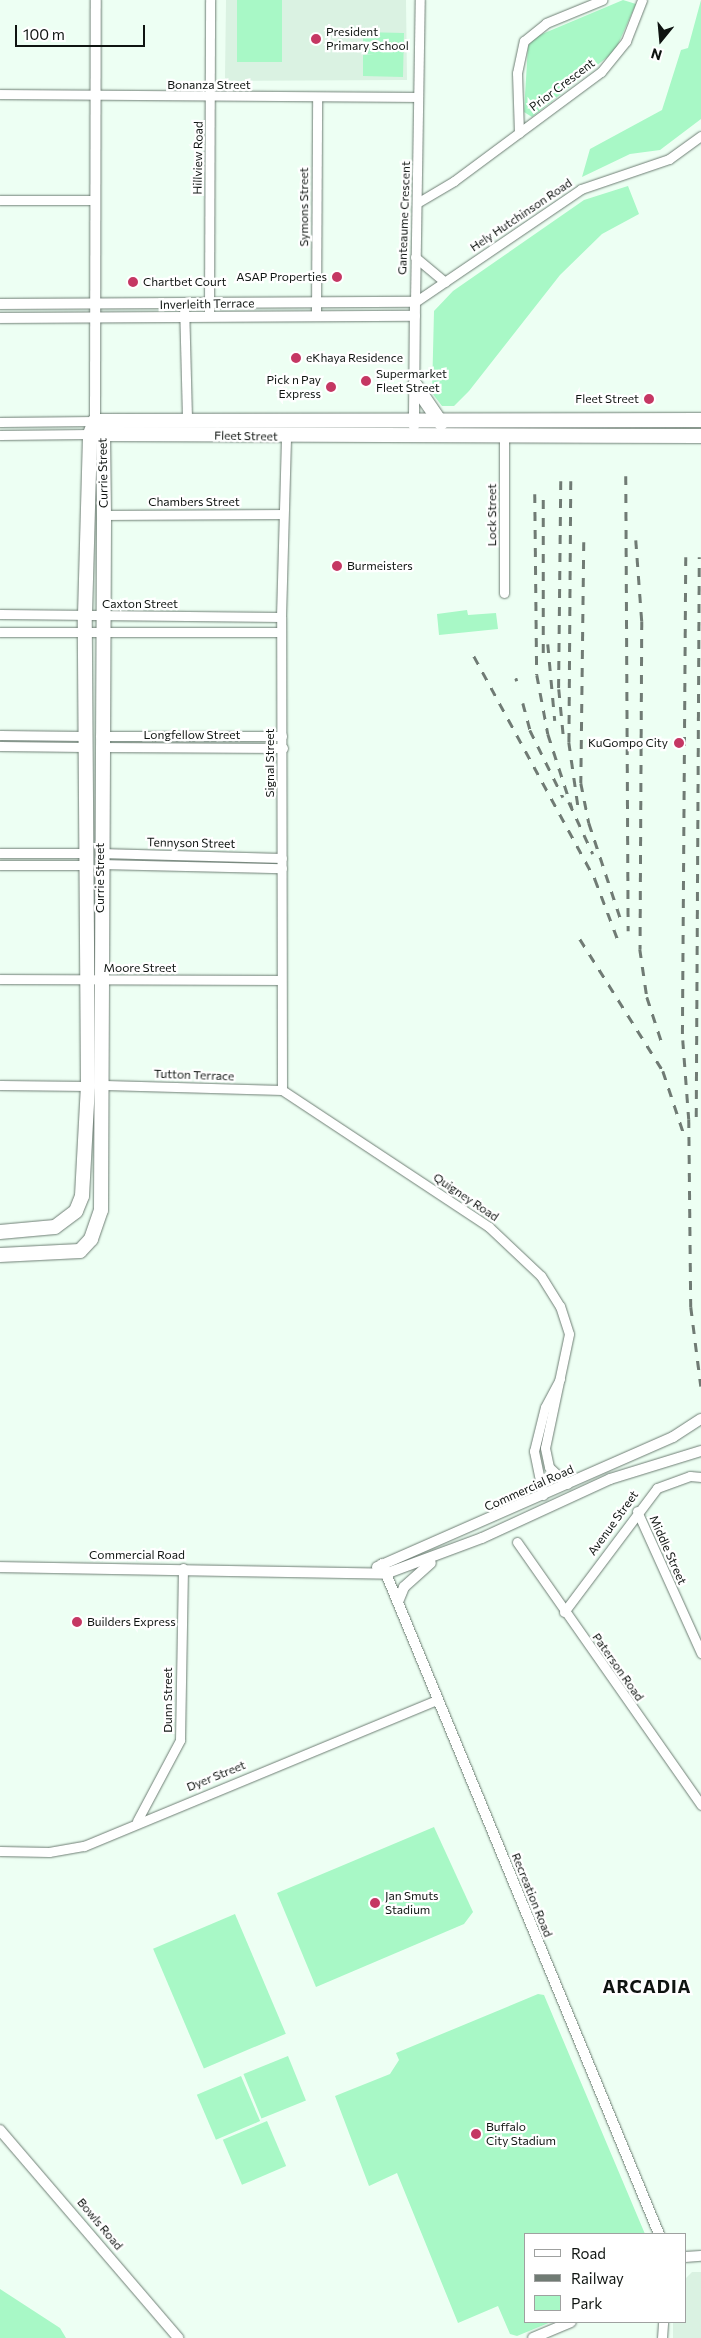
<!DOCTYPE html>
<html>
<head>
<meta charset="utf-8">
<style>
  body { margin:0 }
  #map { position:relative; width:701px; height:2338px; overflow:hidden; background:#edfff3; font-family:Commissioner,sans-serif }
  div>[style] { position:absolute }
  .built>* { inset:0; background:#daf2e2 }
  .green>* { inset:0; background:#a8f8c6; transform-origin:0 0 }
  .roads { filter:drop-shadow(0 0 1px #6e7e74) drop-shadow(0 0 1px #6e7e74) }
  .minor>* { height:9px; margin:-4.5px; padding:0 4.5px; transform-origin:4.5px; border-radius:4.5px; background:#fff }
  .tertiary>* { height:10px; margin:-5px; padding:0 5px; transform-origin:5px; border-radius:5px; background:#fff }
  .primary>* { height:14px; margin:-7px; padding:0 7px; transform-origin:7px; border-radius:7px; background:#fff }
  .rail>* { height:2.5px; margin-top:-1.25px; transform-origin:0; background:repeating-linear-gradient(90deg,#707b74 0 9px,transparent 0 18px) }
  .dots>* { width:14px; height:14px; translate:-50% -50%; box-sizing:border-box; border:2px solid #fff; border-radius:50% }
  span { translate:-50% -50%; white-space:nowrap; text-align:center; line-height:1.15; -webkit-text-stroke:4.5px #fff; paint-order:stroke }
  .poi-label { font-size:12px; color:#0f1411 }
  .left { translate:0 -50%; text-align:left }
  .right { translate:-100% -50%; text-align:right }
  .street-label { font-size:12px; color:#0f1411 }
  .district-label { font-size:18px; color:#0f1411; font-weight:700; letter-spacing:1px }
  .legend { position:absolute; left:524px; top:2233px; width:162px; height:90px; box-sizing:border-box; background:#fff; border:1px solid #9fa1a0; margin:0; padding:6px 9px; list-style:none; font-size:15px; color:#0f1411 }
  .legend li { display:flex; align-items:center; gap:10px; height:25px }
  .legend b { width:25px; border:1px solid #9fa1a0 }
  .north { position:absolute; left:636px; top:15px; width:50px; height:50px; -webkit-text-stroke:4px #fff; paint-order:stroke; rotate:197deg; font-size:14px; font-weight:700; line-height:20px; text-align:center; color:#0f1411 }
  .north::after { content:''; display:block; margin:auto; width:18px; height:22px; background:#0f1411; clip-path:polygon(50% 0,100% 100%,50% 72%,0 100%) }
  .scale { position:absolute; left:15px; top:25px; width:130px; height:22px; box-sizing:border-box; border:2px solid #0f1411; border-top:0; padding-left:6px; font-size:15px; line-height:18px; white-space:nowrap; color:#0f1411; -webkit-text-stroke:4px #fff; paint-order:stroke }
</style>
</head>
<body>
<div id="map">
  <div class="built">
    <div style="clip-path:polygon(226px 0,406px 0,407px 80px,229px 81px,225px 78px)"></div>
    <div style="clip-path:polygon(692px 2272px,701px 2272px,701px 2338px,673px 2338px,673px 2322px,685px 2322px,685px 2279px)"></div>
  </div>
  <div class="green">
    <div style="left:237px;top:0;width:45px;height:62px"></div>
    <div style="clip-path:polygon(623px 0,636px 4px,615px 51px,532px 117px,524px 112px,528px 46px,535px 37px)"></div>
    <div style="clip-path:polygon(701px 0,701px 119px,660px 150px,630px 154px,582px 177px,590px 149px,662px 110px,681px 50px,688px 48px)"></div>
    <div style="clip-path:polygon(363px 32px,404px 33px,403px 77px,363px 76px,363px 55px,374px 54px,363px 54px)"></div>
    <div style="clip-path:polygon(628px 186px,639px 214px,602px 234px,560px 275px,469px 391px,454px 406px,442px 406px,432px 393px,434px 311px,453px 291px,584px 200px)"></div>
    <div style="clip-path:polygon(467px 610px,468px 615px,496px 613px,498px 629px,439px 635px,437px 614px)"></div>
    <div style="clip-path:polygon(434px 1827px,473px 1912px,464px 1924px,316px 1987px,277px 1893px)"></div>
    <div style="left:235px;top:1914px;width:130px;height:89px;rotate:67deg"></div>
    <div style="clip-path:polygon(538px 1994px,544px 1995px,645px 2234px,525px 2234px,525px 2322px,551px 2322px,517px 2336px,510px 2334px,498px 2306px,458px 2323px,397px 2173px,369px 2186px,335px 2096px,390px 2074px,399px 2060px,396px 2053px)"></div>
    <div style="left:288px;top:2056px;width:48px;height:48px;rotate:68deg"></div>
    <div style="left:241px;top:2076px;width:49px;height:48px;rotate:67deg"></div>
    <div style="left:267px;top:2121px;width:49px;height:48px;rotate:67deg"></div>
    <div style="clip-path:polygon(0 2289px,60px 2328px,66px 2338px,0 2338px)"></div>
  </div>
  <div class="roads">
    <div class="minor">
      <div style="left:0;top:94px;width:418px;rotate:0.4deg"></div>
      <div style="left:519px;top:133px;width:60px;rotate:-91.9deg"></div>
      <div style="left:517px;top:73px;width:33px;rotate:-78deg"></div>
      <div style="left:524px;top:41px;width:28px;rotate:-39deg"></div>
      <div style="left:546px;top:23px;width:61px;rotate:-22.3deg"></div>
      <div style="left:0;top:200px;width:94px"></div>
      <div style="left:417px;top:203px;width:43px;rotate:-30.7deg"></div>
      <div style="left:454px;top:181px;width:183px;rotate:-36.6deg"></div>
      <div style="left:601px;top:72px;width:40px;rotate:-51deg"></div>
      <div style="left:626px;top:41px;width:44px;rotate:-68.7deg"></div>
      <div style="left:415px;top:257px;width:39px;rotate:40deg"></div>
      <div style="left:415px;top:302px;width:201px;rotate:-34.2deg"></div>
      <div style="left:581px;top:189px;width:93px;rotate:-18.8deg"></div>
      <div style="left:669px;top:159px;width:39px;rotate:-36deg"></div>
      <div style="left:415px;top:302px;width:302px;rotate:-89.1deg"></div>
      <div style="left:184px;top:303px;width:118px;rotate:88.5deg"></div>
      <div style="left:209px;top:316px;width:316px;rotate:-89.8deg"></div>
      <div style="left:316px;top:316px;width:218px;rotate:-89.7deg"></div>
      <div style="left:0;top:422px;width:95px;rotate:-0.6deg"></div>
      <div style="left:0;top:435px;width:90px;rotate:-0.6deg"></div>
      <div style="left:504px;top:437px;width:156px;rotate:90deg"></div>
      <div style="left:104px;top:515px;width:179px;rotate:-0.3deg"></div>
      <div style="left:0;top:614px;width:281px;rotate:0.6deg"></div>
      <div style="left:0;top:632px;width:281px"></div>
      <div style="left:0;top:735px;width:84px;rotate:0.7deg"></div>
      <div style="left:100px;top:736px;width:182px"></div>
      <div style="left:0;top:746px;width:84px;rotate:0.7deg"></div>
      <div style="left:100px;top:747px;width:183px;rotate:0.3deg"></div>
      <div style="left:0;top:853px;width:84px"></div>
      <div style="left:100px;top:853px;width:182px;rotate:1.6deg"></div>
      <div style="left:100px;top:864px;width:182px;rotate:1.3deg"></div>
      <div style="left:0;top:865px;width:84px"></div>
      <div style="left:0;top:979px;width:279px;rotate:0.2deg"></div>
      <div style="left:0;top:1085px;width:88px;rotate:0.7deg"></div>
      <div style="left:105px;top:1085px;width:177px;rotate:1.6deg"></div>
      <div style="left:282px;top:1090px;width:473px;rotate:-90.1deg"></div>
      <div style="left:281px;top:617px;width:181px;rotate:-88.4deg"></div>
      <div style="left:282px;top:1090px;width:248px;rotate:33.5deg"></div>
      <div style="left:489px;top:1227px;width:71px;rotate:43.3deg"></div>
      <div style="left:541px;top:1276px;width:36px;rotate:58deg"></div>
      <div style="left:560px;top:1306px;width:29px;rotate:72deg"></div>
      <div style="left:569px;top:1334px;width:116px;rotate:101.9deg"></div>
      <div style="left:545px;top:1448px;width:19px;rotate:78deg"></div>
      <div style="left:549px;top:1467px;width:25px;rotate:43deg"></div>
      <div style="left:543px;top:1495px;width:45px;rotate:-101.6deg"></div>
      <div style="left:534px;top:1451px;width:45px;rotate:-76deg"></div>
      <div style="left:545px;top:1407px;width:32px;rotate:-62deg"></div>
      <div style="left:637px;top:1511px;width:156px;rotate:65.7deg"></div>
      <div style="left:517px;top:1542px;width:321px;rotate:55deg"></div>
      <div style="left:564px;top:1612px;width:155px;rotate:-53.1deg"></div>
      <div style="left:657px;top:1488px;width:35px;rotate:-20deg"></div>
      <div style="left:690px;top:1476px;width:11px;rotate:5deg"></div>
      <div style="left:137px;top:1821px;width:92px;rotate:-62deg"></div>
      <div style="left:180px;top:1740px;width:172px;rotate:-89deg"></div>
      <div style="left:0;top:1851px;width:49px;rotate:1.2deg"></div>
      <div style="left:49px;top:1852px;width:36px;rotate:-10deg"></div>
      <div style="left:84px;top:1846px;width:382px;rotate:-22.5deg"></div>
      <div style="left:662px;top:2338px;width:16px;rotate:-86deg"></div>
    </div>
    <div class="tertiary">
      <div style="left:0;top:304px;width:415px;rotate:-0.3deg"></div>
      <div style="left:415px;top:302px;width:124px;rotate:90.5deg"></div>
      <div style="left:0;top:318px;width:415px;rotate:-0.3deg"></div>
      <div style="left:95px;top:421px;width:421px;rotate:-89.9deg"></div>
      <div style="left:382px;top:1564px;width:725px;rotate:67.54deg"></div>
      <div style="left:0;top:1567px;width:385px;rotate:1deg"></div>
      <div style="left:385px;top:1574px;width:103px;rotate:-20.4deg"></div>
      <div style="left:482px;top:1538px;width:141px;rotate:-24.7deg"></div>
      <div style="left:610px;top:1479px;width:95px;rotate:-17.1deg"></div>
      <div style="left:377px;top:1567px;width:323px;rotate:-23.7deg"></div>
      <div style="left:673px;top:1437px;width:33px;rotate:-33deg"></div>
      <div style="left:398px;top:1602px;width:16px;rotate:-68deg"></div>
      <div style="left:404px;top:1587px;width:36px;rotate:-42deg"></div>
      <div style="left:0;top:2130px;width:274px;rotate:49.4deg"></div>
      <div style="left:685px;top:2257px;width:16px;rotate:-4deg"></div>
      <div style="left:533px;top:2338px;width:41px;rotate:-22.8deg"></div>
    </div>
    <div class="primary">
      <div style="left:415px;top:385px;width:46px;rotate:55.6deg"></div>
      <div style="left:95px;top:421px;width:606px;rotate:-0.09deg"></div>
      <div style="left:95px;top:434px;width:606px;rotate:0.19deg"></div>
      <div style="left:0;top:1232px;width:55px;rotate:-5.2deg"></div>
      <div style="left:55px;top:1227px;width:26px;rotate:-37deg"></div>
      <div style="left:76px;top:1211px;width:16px;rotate:-68deg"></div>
      <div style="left:82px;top:1196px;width:110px;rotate:-86.9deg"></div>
      <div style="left:88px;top:1086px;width:471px;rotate:-90.4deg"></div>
      <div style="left:85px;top:615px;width:181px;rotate:-88.4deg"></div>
      <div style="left:90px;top:434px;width:14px;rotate:-69deg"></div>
      <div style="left:0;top:1255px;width:80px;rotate:-2.9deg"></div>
      <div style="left:80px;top:1251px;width:16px;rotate:-47deg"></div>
      <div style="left:91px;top:1239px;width:31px;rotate:-71deg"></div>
      <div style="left:101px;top:1210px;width:695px;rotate:-89.75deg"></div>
      <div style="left:104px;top:515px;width:81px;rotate:-90.7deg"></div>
      <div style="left:103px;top:434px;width:15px;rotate:-122deg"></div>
    </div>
  </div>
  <div class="rail">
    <div style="left:626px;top:476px;width:455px;rotate:89.7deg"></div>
    <div style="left:561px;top:481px;width:208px;rotate:90.6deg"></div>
    <div style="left:559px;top:689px;width:52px;rotate:84.5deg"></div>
    <div style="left:571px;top:481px;width:261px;rotate:90.4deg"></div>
    <div style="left:569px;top:742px;width:64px;rotate:81.9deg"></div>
    <div style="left:535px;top:494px;width:181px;rotate:89.4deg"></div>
    <div style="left:537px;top:675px;width:60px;rotate:79.4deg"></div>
    <div style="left:548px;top:734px;width:78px;rotate:72deg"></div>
    <div style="left:636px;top:540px;width:81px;rotate:85.8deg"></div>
    <div style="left:642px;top:621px;width:328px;rotate:90.3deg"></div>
    <div style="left:640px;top:949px;width:49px;rotate:81.7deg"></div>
    <div style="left:647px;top:997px;width:52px;rotate:71.9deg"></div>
    <div style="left:584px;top:542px;width:241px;rotate:90.7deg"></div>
    <div style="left:581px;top:783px;width:41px;rotate:78.7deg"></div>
    <div style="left:589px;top:823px;width:102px;rotate:71.7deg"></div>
    <div style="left:686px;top:557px;width:483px;rotate:90.4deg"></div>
    <div style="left:683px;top:1040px;width:79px;rotate:85.7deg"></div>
    <div style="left:689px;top:1119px;width:188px;rotate:89.4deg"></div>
    <div style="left:691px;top:1307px;width:80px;rotate:82.8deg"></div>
    <div style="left:548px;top:644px;width:77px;rotate:84.8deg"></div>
    <div style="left:543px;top:653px;width:158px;rotate:-90deg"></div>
    <div style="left:474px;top:656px;width:254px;rotate:61.5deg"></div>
    <div style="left:595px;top:879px;width:71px;rotate:69.3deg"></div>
    <div style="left:516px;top:678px;width:3px;rotate:72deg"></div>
    <div style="left:523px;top:703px;width:28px;rotate:75deg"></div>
    <div style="left:530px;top:730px;width:75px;rotate:63.8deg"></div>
    <div style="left:569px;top:802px;width:57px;rotate:65.2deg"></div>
    <div style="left:580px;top:939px;width:156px;rotate:57.8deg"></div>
    <div style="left:663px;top:1071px;width:66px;rotate:71.6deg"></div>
    <div style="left:696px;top:1117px;width:560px;rotate:-89.69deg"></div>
  </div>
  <div class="dots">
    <div style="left:316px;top:39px;background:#c53763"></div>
    <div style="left:337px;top:277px;background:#c53763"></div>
    <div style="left:133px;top:282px;background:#c53763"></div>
    <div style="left:296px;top:358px;background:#c53763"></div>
    <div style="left:366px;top:381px;background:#c53763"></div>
    <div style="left:331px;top:387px;background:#c53763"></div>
    <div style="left:649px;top:399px;background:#c53763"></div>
    <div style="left:337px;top:566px;background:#c53763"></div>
    <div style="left:679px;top:743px;background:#c53763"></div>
    <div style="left:77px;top:1622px;background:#c53763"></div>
    <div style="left:375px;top:1903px;background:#c53763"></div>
    <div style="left:476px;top:2134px;background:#c53763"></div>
  </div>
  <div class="poi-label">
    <span class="left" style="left:326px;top:39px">President<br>Primary School</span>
    <span class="right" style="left:327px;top:277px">ASAP Properties</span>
    <span class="left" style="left:143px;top:282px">Chartbet Court</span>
    <span class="left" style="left:306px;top:358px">eKhaya Residence</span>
    <span class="left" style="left:376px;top:381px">Supermarket<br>Fleet Street</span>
    <span class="right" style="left:321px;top:387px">Pick n Pay<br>Express</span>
    <span class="right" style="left:639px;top:399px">Fleet Street</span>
    <span class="left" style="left:347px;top:566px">Burmeisters</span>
    <span class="right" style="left:668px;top:743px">KuGompo City</span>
    <span class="left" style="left:87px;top:1622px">Builders Express</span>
    <span class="left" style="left:385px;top:1903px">Jan Smuts<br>Stadium</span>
    <span class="left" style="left:486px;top:2134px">Buffalo<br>City Stadium</span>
  </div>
  <div class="street-label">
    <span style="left:209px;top:85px">Bonanza Street</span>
    <span style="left:562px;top:85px;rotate:-37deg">Prior Crescent</span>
    <span style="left:198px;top:158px;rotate:-89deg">Hillview Road</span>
    <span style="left:304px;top:207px;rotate:-90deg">Symons Street</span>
    <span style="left:521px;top:215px;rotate:-34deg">Hely Hutchinson Road</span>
    <span style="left:404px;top:218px;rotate:-88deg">Ganteaume Crescent</span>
    <span style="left:207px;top:304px;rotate:-1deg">Inverleith Terrace</span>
    <span style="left:246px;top:436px;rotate:1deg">Fleet Street</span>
    <span style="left:103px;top:473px;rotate:-91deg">Currie Street</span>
    <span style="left:194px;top:502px">Chambers Street</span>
    <span style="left:492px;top:515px;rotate:-90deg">Lock Street</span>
    <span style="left:140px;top:604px">Caxton Street</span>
    <span style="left:192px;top:735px">Longfellow Street</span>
    <span style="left:270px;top:763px;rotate:-90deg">Signal Street</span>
    <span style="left:191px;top:843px;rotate:1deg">Tennyson Street</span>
    <span style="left:100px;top:878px;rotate:-90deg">Currie Street</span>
    <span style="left:140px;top:968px">Moore Street</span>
    <span style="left:194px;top:1075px;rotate:2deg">Tutton Terrace</span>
    <span style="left:466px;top:1197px;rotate:34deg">Quigney Road</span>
    <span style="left:529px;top:1488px;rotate:-24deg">Commercial Road</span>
    <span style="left:613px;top:1523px;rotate:-54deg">Avenue Street</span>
    <span style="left:668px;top:1550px;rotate:66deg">Middle Street</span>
    <span style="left:137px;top:1555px">Commercial Road</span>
    <span style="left:618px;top:1667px;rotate:55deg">Paterson Road</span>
    <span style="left:168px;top:1700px;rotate:-90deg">Dunn Street</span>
    <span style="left:216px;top:1776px;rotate:-22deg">Dyer Street</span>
    <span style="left:532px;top:1895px;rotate:68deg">Recreation Road</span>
    <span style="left:100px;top:2224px;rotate:50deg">Bowls Road</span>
  </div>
  <div class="district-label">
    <span style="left:647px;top:1986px">ARCADIA</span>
  </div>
  <ul class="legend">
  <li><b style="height:6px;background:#fff"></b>Road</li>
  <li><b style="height:6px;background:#707b74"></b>Railway</li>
  <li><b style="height:14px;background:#a8f8c6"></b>Park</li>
  </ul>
  <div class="north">N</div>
  <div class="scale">100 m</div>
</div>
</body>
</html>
